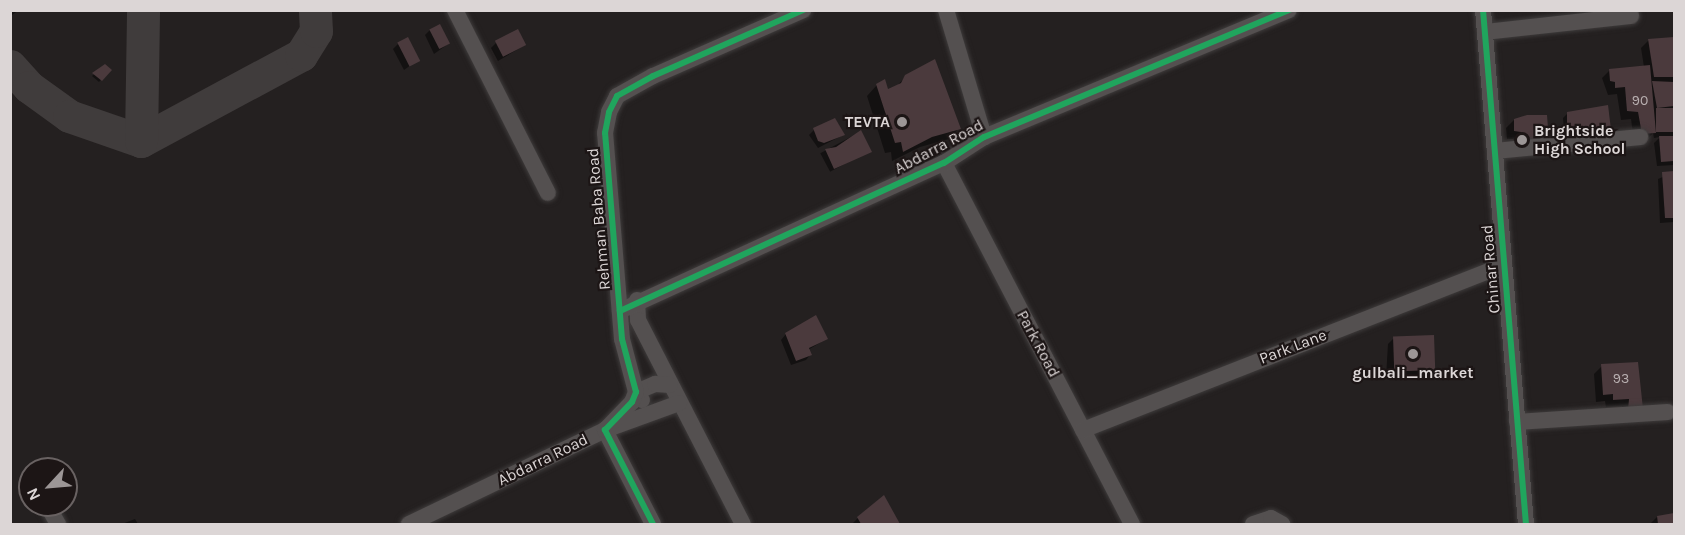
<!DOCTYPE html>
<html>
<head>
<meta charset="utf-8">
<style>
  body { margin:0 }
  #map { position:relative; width:1685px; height:535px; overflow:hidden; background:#242020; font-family:Karla,sans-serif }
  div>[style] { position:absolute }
  .shadow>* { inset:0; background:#0007; transform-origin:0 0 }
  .taxiway>* { height:33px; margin:-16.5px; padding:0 16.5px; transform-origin:16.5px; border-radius:16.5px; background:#403c3c }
  .building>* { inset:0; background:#4b3a3d; transform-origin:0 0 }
  .roads { filter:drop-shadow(0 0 2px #3e3b3b) drop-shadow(0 0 2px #3e3b3b) }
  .minor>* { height:16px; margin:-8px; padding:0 8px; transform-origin:8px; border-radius:8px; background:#545050 }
  .cycleway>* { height:6px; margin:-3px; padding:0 3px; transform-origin:3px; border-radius:3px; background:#20a55d }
  .dots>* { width:16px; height:16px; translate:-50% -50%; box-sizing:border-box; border:3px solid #1c1515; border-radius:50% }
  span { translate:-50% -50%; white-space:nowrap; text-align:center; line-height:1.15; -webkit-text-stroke:4.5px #1c1515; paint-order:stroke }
  .number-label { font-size:14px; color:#b8afb0 }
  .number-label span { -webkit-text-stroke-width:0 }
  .poi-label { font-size:16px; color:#dcd6d6; font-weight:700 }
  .right { translate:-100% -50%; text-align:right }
  .left { translate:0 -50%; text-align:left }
  .street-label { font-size:16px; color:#dcd6d6 }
  .frame { position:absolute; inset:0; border:12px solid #dcd6d6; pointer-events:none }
  .north { position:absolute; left:18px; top:457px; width:60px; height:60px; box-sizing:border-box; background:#1c1515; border:2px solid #696262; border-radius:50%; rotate:244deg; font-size:16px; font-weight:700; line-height:24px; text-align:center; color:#dcd6d6 }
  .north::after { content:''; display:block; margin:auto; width:21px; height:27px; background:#9c9696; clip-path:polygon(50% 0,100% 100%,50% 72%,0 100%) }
</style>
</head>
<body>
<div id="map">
  <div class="shadow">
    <div style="clip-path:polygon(10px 10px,19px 10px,12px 15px)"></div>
    <div style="clip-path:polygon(430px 30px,448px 44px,434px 54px,425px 35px)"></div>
    <div style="clip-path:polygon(1674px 38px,1674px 165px,1657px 166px,1654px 143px,1660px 137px,1654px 138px,1653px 133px,1646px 140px,1634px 141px,1631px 119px,1621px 120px,1617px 94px,1608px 95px,1602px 78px,1609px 71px,1644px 67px,1641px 48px,1649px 40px)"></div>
    <div style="clip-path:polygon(496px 43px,525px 45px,498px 61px,491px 48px)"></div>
    <div style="clip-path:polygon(398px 44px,418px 60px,404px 70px,393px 49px)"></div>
    <div style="clip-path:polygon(105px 66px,109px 70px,99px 82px,92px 76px)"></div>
    <div style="clip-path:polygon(906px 76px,959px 128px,949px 139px,920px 147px,892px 161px,891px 152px,885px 153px,867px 96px,877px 85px,887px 91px,895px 88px)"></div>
    <div style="clip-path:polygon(1568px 113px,1611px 138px,1565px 145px,1563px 118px)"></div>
    <div style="clip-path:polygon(1546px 116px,1516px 152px,1513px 139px,1507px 139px,1506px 128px,1514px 120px)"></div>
    <div style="clip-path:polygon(814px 130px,843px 135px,818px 148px,809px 135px)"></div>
    <div style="left:860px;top:132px;width:21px;height:45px;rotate:62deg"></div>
    <div style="clip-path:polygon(1674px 172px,1674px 222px,1660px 223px,1658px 179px)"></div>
    <div style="clip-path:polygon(786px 334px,826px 339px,808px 350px,810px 355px,806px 360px,791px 365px,781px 340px)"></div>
    <div style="clip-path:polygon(1393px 339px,1434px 370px,1429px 375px,1386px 377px,1388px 344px)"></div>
    <div style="clip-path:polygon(1602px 366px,1642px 408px,1621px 417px,1622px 406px,1606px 407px,1605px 401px,1596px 402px,1594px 374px)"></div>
    <div style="clip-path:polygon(884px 497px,898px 524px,852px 524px,858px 518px)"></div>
    <div style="clip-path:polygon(1674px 515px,1674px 524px,1650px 524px,1657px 517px)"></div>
    <div style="clip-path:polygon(135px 519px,138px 524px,122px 524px)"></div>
  </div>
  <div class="taxiway">
    <div style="left:10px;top:66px;width:28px;rotate:48deg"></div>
    <div style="left:29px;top:87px;width:49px;rotate:35.9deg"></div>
    <div style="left:69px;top:116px;width:76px;rotate:19.1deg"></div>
    <div style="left:141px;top:141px;width:182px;rotate:-28.3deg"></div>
    <div style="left:301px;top:55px;width:28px;rotate:-58deg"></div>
    <div style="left:316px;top:31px;width:21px;rotate:-93deg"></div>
    <div style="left:141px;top:141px;width:131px;rotate:-89.1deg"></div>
  </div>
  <div class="building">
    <div style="left:440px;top:24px;width:22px;height:12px;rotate:63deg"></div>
    <div style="left:518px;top:29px;width:18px;height:26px;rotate:63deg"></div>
    <div style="left:408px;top:37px;width:27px;height:12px;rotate:63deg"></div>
    <div style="clip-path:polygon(1674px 37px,1674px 77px,1654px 77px,1648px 39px)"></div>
    <div style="clip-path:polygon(935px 59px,961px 129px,932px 137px,903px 152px,901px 142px,895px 143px,876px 84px,885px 79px,888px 89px,901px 83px,905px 75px)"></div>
    <div style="clip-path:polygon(105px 64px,112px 70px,102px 81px,92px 73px)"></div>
    <div style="clip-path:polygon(1650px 65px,1656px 133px,1642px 134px,1638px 112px,1627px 111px,1625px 87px,1615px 88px,1615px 82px,1610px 81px,1609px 69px)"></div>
    <div style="clip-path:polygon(1652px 81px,1674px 82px,1674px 106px,1657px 108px)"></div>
    <div style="clip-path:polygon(1608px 105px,1612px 138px,1567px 139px,1567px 112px)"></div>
    <div style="left:1674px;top:108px;width:24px;height:18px;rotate:90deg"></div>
    <div style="clip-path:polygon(1527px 115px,1547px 115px,1549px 141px,1524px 145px,1521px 132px,1514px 131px,1514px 119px)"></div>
    <div style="clip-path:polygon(835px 118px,845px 135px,824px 143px,818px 141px,813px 128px)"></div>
    <div style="clip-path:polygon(861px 130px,872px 152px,834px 169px,825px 149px,836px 147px)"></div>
    <div style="clip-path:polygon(1659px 136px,1674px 136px,1674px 161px,1661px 162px)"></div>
    <div style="clip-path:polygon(1674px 171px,1674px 218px,1665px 218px,1662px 172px)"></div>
    <div style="clip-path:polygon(816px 315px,828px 339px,809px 348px,812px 355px,796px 361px,785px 333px)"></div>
    <div style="left:1434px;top:335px;width:35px;height:41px;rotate:88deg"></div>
    <div style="clip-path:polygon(1638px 362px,1643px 409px,1628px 410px,1629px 399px,1613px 400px,1613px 394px,1603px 395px,1601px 364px)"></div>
    <div style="clip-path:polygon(884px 495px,900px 524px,861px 524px,857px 517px)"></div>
    <div style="clip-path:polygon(1674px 513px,1674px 524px,1658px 524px,1657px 516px)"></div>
  </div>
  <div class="roads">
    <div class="minor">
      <div style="left:455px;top:10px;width:205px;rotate:63.1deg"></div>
      <div style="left:946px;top:10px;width:133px;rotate:73.3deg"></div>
      <div style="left:1483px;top:10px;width:516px;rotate:85.22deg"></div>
      <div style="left:1485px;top:32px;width:147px;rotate:-6.3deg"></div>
      <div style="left:1495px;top:151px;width:146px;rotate:-5.5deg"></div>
      <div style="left:944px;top:163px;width:407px;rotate:62.5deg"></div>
      <div style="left:637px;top:300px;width:20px;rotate:87deg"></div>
      <div style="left:638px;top:320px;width:229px;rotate:62.8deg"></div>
      <div style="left:620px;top:311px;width:356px;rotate:-24.6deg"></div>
      <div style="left:944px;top:163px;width:48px;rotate:-33deg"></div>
      <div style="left:984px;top:137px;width:330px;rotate:-22.6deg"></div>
      <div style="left:642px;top:400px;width:10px;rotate:-127deg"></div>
      <div style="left:636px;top:392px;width:21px;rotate:-23deg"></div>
      <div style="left:655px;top:384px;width:15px;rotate:4deg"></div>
      <div style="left:1517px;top:422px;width:151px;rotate:-3.8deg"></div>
      <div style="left:1083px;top:430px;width:452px;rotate:-21.4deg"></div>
      <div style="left:47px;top:505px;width:22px;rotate:60deg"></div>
      <div style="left:409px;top:524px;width:217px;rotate:-25.6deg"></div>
      <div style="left:605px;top:430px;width:79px;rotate:-20deg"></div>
      <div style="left:653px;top:524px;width:106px;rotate:-117.1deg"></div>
      <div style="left:605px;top:430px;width:39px;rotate:-46deg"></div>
      <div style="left:632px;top:402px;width:11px;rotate:-68deg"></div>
      <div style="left:636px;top:392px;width:55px;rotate:-104.8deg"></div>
      <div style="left:622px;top:339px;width:207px;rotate:-94.7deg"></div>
      <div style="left:605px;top:133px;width:21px;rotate:-79deg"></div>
      <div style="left:609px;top:112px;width:18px;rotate:-63deg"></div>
      <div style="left:617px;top:96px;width:41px;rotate:-29.1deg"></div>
      <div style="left:653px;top:76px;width:164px;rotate:-23.7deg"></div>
      <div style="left:1253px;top:524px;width:19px;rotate:-18deg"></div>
      <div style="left:1271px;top:518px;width:13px;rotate:29deg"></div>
    </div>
  </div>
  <div class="cycleway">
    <div style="left:1483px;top:10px;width:516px;rotate:85.22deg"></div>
    <div style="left:620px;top:311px;width:356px;rotate:-24.6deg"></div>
    <div style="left:944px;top:163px;width:48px;rotate:-33deg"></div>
    <div style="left:984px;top:137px;width:330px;rotate:-22.6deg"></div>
    <div style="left:653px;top:524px;width:106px;rotate:-117.1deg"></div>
    <div style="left:605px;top:430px;width:39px;rotate:-46deg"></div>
    <div style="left:632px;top:402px;width:11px;rotate:-68deg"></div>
    <div style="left:636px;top:392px;width:55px;rotate:-104.8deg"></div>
    <div style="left:622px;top:339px;width:207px;rotate:-94.7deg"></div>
    <div style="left:605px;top:133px;width:21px;rotate:-79deg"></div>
    <div style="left:609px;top:112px;width:18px;rotate:-63deg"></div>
    <div style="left:617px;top:96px;width:41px;rotate:-29.1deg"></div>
    <div style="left:653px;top:76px;width:164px;rotate:-23.7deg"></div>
  </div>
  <div class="dots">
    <div style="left:902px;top:122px;background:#9c9696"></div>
    <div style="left:1522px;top:140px;background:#9c9696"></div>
    <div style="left:1413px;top:354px;background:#9c9696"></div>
  </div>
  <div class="number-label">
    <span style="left:1640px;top:101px">90</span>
    <span style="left:1621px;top:379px">93</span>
  </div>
  <div class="poi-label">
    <span class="right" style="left:890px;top:122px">TEVTA</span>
    <span class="left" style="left:1534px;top:140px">Brightside<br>High School</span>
    <span style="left:1413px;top:373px">gulbali_market</span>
  </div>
  <div class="street-label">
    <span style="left:939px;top:147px;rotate:-28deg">Abdarra Road</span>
    <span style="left:599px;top:219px;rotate:-95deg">Rehman Baba Road</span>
    <span style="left:1491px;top:269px;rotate:-95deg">Chinar Road</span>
    <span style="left:1038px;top:344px;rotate:62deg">Park Road</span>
    <span style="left:1293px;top:347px;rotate:-21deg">Park Lane</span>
    <span style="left:543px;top:460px;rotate:-26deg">Abdarra Road</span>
  </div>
  <div class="frame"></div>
  <div class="north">N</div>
</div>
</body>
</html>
